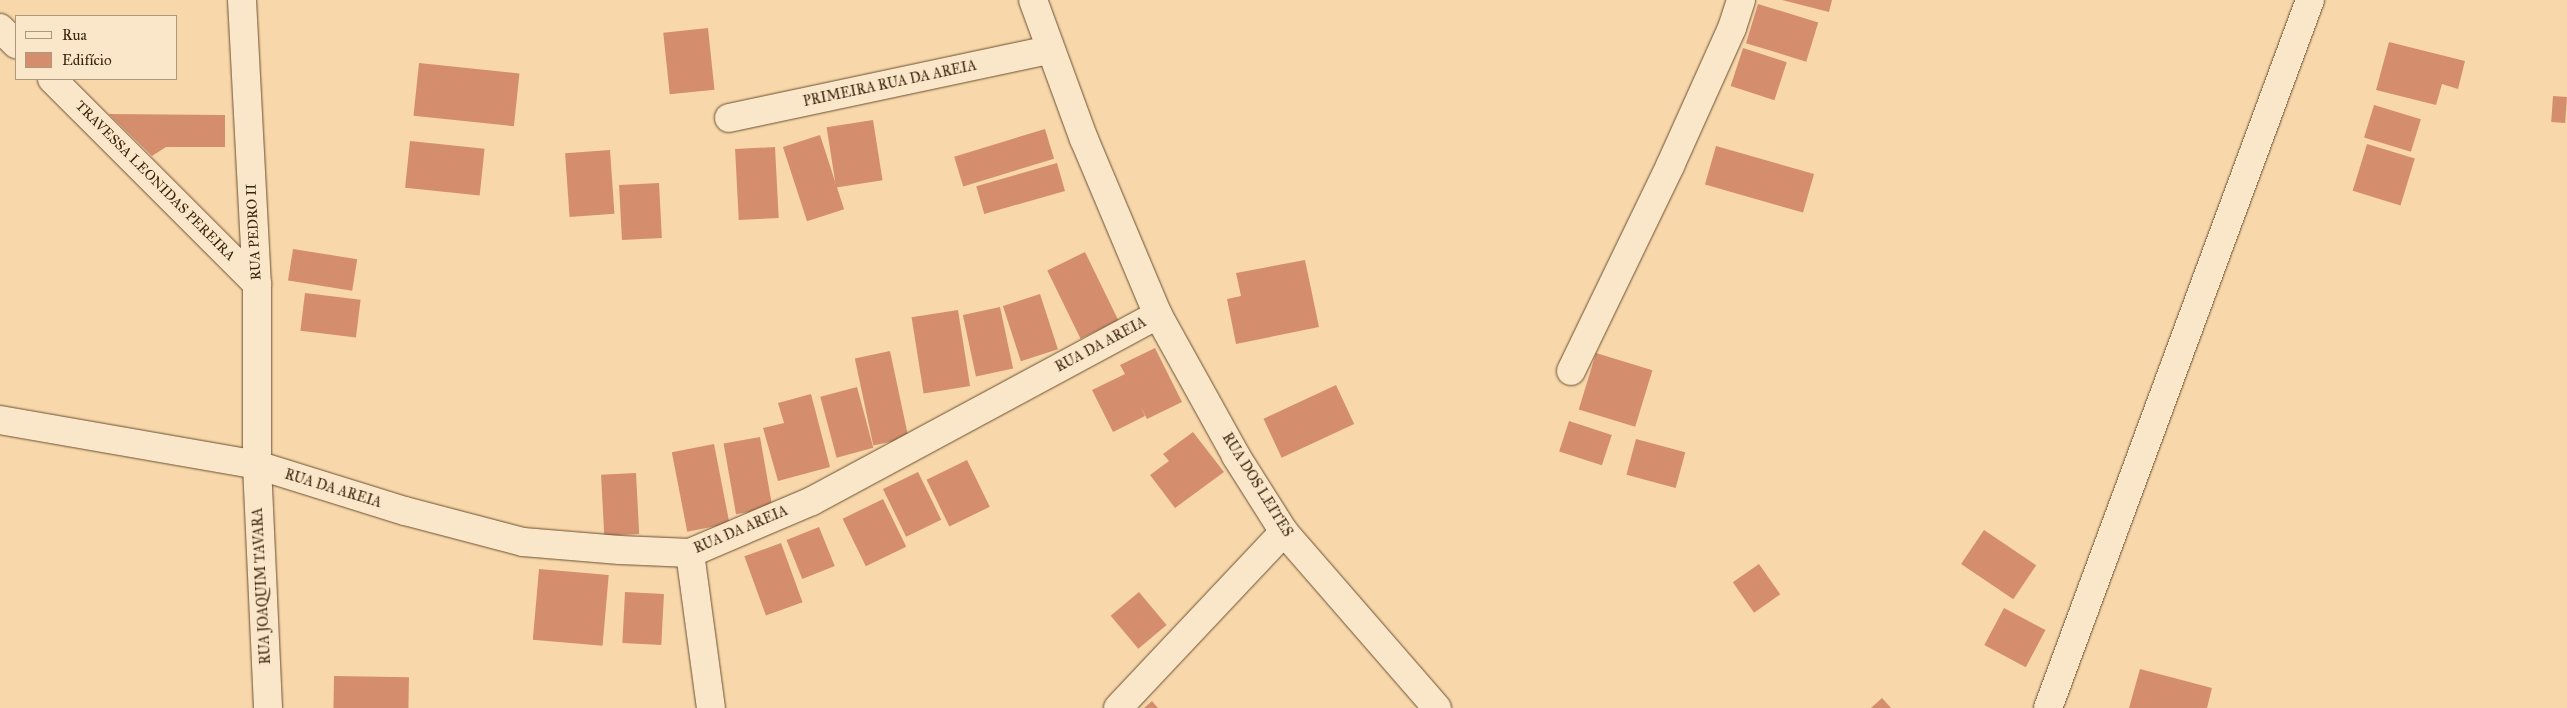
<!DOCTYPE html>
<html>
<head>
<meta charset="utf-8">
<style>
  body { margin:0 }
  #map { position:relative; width:2567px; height:708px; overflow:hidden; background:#f8d8aa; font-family:"IM FELL Great Primer",serif }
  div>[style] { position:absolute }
  .building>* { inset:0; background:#d58e6d; transform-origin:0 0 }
  .roads { filter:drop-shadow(0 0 1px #6a5034) drop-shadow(0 0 1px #6a5034) }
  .minor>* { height:28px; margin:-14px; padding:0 14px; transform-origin:14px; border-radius:14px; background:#fae6c8 }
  span { translate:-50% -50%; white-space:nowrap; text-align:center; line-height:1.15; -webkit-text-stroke:4px #fae6c8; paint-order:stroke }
  .street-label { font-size:14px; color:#3a230d }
  .legend { position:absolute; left:15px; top:15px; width:162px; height:65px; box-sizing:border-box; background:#fae6c8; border:1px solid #ad987d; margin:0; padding:6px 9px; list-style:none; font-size:15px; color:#3a230d }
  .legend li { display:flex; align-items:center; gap:10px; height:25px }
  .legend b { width:25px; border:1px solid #ad987d }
</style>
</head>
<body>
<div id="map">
  <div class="building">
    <div style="clip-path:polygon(1782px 0,1832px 0,1829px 12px)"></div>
    <div style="left:1758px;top:4px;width:63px;height:41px;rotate:17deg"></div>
    <div style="left:708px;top:28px;width:62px;height:45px;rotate:84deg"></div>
    <div style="clip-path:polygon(2389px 42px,2465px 61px,2458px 89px,2442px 84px,2436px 105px,2376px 90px)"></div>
    <div style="left:1743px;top:48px;width:46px;height:40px;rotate:18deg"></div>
    <div style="left:419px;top:63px;width:101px;height:53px;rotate:6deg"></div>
    <div style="left:2553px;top:96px;width:14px;height:26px;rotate:4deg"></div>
    <div style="left:2374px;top:105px;width:49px;height:34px;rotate:17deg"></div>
    <div style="clip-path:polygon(109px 114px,225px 115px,225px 147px,166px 147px,152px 156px)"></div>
    <div style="left:873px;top:120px;width:61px;height:47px;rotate:81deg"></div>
    <div style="left:1045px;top:129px;width:31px;height:95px;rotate:73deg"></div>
    <div style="left:820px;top:135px;width:78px;height:39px;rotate:72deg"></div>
    <div style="left:410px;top:141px;width:75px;height:47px;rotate:6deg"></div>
    <div style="left:2367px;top:144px;width:50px;height:49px;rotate:17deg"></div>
    <div style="left:1716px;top:146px;width:102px;height:40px;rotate:16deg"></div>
    <div style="left:775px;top:147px;width:71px;height:40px;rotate:87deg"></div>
    <div style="left:610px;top:150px;width:64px;height:45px;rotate:86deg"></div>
    <div style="left:1057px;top:163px;width:29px;height:84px;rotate:74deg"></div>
    <div style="left:659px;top:183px;width:55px;height:40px;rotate:87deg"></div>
    <div style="left:293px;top:249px;width:65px;height:32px;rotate:9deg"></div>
    <div style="left:1085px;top:252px;width:76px;height:42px;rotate:64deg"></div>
    <div style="clip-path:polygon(1305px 260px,1319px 327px,1236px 344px,1227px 299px,1241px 296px,1236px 273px)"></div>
    <div style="left:305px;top:293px;width:56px;height:38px;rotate:7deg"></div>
    <div style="left:1040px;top:294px;width:58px;height:39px;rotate:72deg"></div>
    <div style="left:1000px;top:307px;width:63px;height:38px;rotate:78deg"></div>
    <div style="left:958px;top:310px;width:77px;height:47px;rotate:81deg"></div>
    <div style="clip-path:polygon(1155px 348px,1182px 402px,1147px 419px,1140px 405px,1145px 416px,1113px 432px,1092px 390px,1125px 374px,1120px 365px)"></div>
    <div style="left:890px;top:351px;width:89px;height:36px;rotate:78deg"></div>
    <div style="left:1596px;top:353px;width:59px;height:59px;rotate:17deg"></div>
    <div style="left:1336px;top:385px;width:43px;height:80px;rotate:65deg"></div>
    <div style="left:857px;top:387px;width:63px;height:38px;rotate:75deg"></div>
    <div style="clip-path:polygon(811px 394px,830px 467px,778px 481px,763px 428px,784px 423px,778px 403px)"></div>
    <div style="left:1569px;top:421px;width:45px;height:32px;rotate:18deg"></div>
    <div style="clip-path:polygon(1193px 432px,1224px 472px,1175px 508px,1150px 475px,1169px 461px,1163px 454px)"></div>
    <div style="left:760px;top:437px;width:72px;height:37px;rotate:80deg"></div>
    <div style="left:1636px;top:439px;width:51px;height:37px;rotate:15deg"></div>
    <div style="left:714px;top:444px;width:81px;height:43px;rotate:79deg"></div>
    <div style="left:967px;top:460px;width:52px;height:45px;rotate:64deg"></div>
    <div style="left:918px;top:472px;width:53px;height:39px;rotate:64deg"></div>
    <div style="left:636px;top:473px;width:61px;height:35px;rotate:87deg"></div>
    <div style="left:883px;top:499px;width:53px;height:45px;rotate:64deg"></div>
    <div style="left:819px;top:527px;width:42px;height:35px;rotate:68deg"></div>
    <div style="left:1984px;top:530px;width:63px;height:41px;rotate:34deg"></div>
    <div style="left:781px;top:543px;width:63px;height:39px;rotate:70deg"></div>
    <div style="left:1759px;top:564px;width:37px;height:32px;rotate:55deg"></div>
    <div style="left:539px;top:569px;width:70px;height:71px;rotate:5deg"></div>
    <div style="left:625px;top:592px;width:39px;height:51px;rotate:3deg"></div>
    <div style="left:1139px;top:592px;width:43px;height:37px;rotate:50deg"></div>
    <div style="left:2004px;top:608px;width:47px;height:42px;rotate:28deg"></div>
    <div style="clip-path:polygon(2140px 669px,2212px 688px,2207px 708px,2129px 708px)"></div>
    <div style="left:334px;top:676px;width:75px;height:32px;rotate:1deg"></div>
    <div style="clip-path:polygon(1882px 698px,1891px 708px,1871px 708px)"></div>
    <div style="clip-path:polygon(1152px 701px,1158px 708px,1144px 708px)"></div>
  </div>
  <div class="roads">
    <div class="minor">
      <div style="left:242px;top:0;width:284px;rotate:87deg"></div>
      <div style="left:257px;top:284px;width:181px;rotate:90deg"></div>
      <div style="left:257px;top:465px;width:243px;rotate:87.4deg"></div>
      <div style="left:1033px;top:0;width:148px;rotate:69.9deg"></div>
      <div style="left:1084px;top:139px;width:191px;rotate:67.2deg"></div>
      <div style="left:1158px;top:315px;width:161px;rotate:61deg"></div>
      <div style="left:1236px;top:456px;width:90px;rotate:57.7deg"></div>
      <div style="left:1284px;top:532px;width:233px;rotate:49deg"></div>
      <div style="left:0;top:28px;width:23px;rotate:45deg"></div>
      <div style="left:52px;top:79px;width:290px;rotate:45deg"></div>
      <div style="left:729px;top:118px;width:328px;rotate:-12deg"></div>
      <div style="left:1571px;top:371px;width:228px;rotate:-64.2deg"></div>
      <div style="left:1670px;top:166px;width:151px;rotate:-65.8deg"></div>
      <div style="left:1732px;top:28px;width:29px;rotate:-72deg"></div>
      <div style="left:0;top:420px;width:261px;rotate:9.9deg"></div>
      <div style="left:257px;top:465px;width:155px;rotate:17.3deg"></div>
      <div style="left:405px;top:511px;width:122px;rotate:14.7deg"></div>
      <div style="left:523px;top:542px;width:97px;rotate:4.7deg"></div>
      <div style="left:620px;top:550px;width:70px;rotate:2.5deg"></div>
      <div style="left:690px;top:553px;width:133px;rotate:-23.1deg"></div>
      <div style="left:812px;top:501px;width:393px;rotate:-28.3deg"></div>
      <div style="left:690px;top:553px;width:156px;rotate:82.3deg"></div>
      <div style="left:1118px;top:708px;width:242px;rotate:-46.7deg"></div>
      <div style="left:2048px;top:708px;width:755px;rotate:-69.69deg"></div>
    </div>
  </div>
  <div class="street-label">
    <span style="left:890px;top:84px;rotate:-12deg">PRIMEIRA RUA DA AREIA</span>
    <span style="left:155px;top:181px;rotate:45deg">TRAVESSA LEONIDAS PEREIRA</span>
    <span style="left:254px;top:232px;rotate:-93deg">RUA PEDRO II</span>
    <span style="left:1101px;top:345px;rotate:-28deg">RUA DA AREIA</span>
    <span style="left:1257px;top:485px;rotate:58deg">RUA DOS LEITES</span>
    <span style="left:333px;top:489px;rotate:17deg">RUA DA AREIA</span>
    <span style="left:741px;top:530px;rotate:-23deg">RUA DA AREIA</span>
    <span style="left:262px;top:586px;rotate:-93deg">RUA JOAQUIM TAVARA</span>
  </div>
  <ul class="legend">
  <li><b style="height:6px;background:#fae6c8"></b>Rua</li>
  <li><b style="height:14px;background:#d58e6d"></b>Edifício</li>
  </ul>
</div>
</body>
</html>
